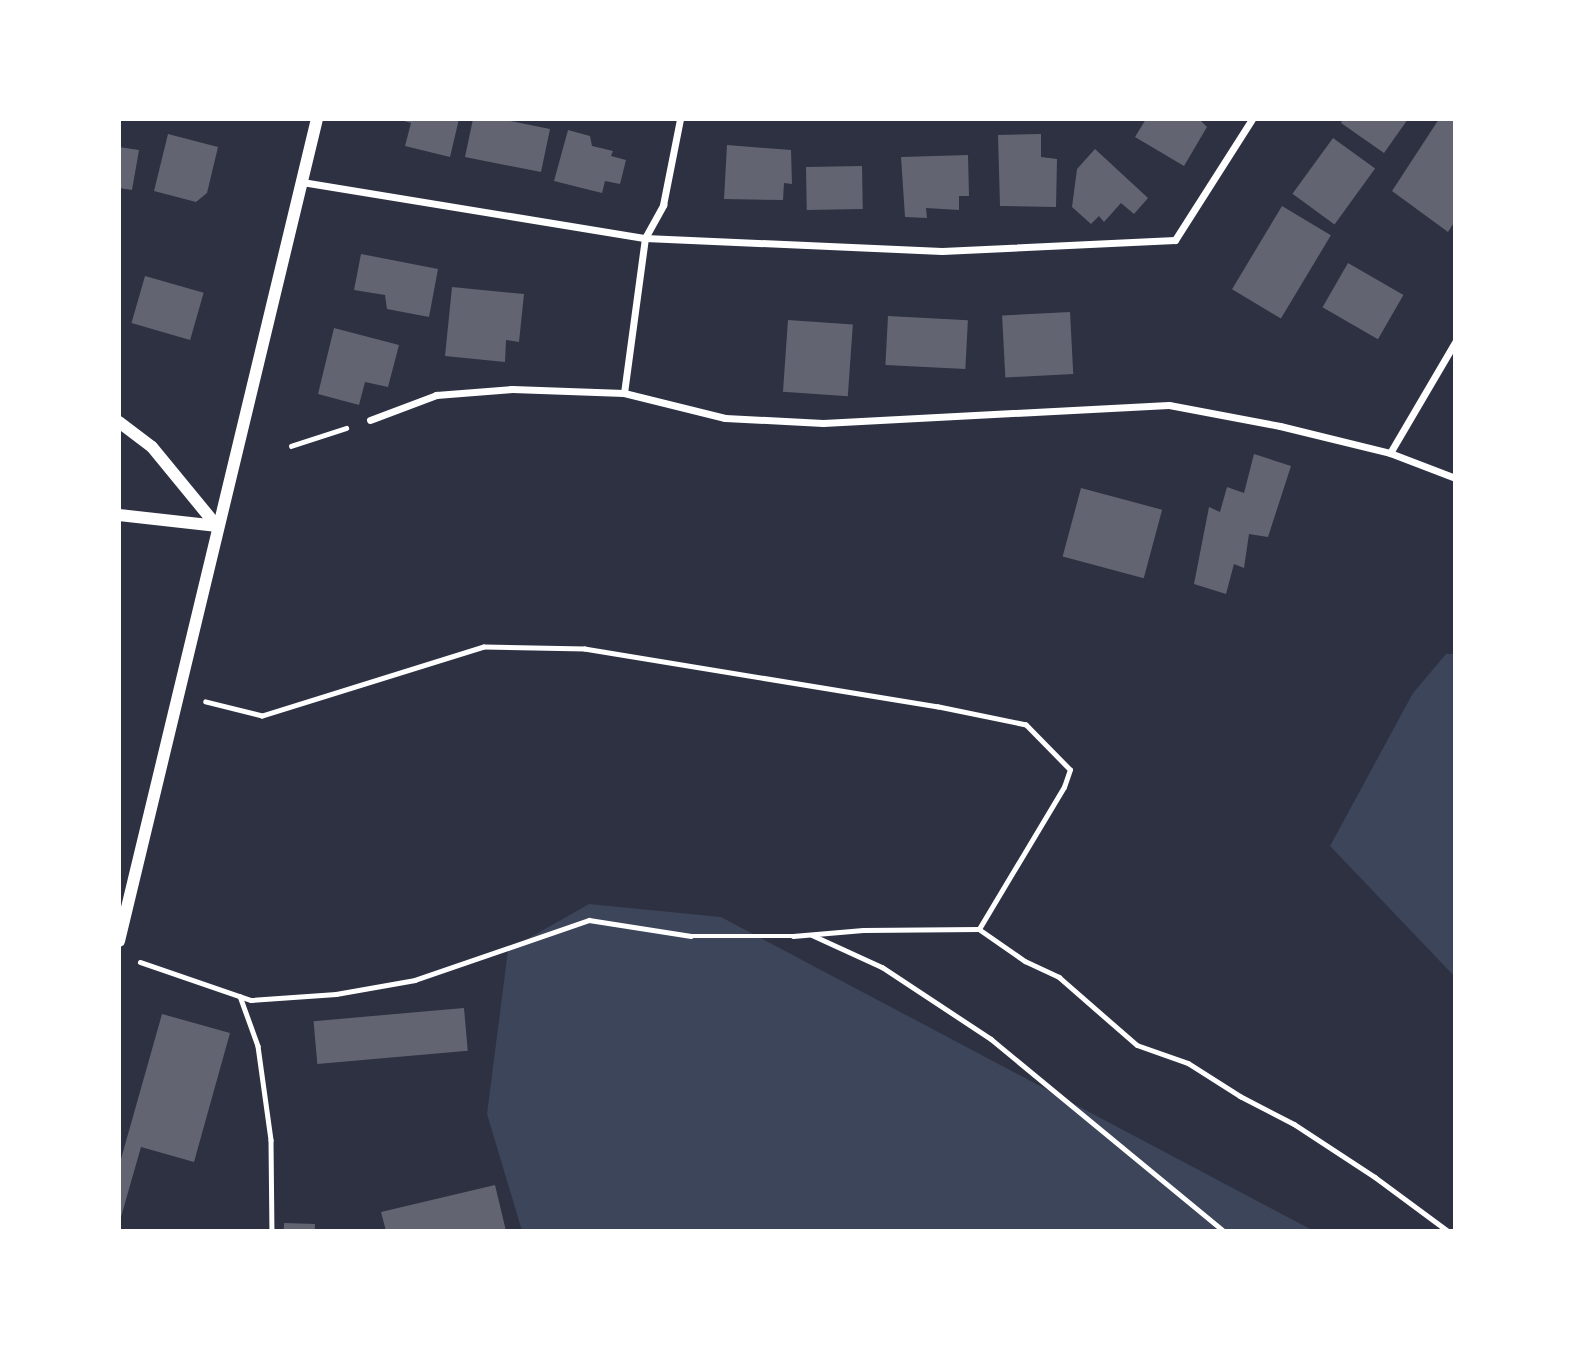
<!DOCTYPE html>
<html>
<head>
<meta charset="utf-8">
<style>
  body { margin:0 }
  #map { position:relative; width:1574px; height:1350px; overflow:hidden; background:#2d3142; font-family:"Fira Sans",sans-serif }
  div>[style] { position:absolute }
  .green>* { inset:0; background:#3c4559 }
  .building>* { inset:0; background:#626471; transform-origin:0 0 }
  .path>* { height:4.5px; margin:-2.25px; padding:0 2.25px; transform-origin:2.25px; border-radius:2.25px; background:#fff }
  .minor>* { height:7px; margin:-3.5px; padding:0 3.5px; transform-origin:3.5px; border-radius:3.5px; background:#fff }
  .tertiary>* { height:12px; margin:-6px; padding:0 6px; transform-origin:6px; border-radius:6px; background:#fff }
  span { translate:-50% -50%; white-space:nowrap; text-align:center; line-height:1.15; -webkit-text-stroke:7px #fff; paint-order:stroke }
  .frame { position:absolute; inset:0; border:121px solid #fff; pointer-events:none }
</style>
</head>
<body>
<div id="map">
  <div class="green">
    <div style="clip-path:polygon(1446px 654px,1455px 654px,1455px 977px,1330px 846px,1413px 693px)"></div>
    <div style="clip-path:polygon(589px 904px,721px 917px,1314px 1231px,522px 1231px,487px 1114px,508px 950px)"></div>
  </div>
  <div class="building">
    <div style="clip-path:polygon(397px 119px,459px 119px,450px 157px,405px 146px,411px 123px)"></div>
    <div style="clip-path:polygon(473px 119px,501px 119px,550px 129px,541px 172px,465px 157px)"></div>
    <div style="clip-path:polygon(1146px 119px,1199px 119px,1207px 127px,1184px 166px,1135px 137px)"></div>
    <div style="clip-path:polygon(1343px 119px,1408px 119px,1384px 153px,1341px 123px)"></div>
    <div style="clip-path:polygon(1439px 119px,1455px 119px,1455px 221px,1448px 232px,1392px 191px)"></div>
    <div style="clip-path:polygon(568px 130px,590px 136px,592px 146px,613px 151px,611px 156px,626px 160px,620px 184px,605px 181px,602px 193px,554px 181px)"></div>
    <div style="clip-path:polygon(168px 134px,218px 147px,207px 193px,196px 202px,154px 191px)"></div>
    <div style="clip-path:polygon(1041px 134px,1041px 157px,1057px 159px,1056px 207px,1000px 206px,998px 135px)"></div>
    <div style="left:1333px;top:138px;width:52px;height:69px;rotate:36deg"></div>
    <div style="clip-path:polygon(727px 145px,791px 150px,792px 184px,784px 183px,783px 200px,724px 199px)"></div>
    <div style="clip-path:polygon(119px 147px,139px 150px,132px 190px,119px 188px)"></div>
    <div style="clip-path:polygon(1095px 149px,1148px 198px,1134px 214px,1121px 203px,1104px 222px,1099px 216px,1091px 224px,1072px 207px,1077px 169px)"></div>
    <div style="clip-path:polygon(968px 155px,969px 196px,959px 196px,959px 210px,926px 208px,927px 218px,905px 217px,901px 157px)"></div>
    <div style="left:862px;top:166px;width:43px;height:56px;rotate:89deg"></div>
    <div style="left:1282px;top:206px;width:57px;height:97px;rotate:31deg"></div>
    <div style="clip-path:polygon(361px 254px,438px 269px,429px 317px,387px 309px,385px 295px,354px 290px)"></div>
    <div style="left:1348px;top:263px;width:64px;height:51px;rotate:30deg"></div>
    <div style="left:145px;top:276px;width:61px;height:49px;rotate:16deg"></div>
    <div style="clip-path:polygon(452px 287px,524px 294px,519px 342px,506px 340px,505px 362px,445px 356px)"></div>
    <div style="left:1070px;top:312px;width:62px;height:68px;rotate:87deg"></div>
    <div style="left:888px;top:316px;width:80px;height:49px;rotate:3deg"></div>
    <div style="left:788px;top:320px;width:65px;height:72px;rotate:4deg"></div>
    <div style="clip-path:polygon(334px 328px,399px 345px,388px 387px,365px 382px,359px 405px,318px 394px)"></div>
    <div style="clip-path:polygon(1254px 454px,1291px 466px,1268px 537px,1249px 534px,1244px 568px,1234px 564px,1226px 594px,1194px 584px,1209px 507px,1220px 512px,1227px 487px,1244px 493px)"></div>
    <div style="left:1081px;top:488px;width:84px;height:71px;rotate:15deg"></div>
    <div style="left:464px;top:1008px;width:43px;height:151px;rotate:85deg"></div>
    <div style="clip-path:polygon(162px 1014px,230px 1033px,194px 1162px,141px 1147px,119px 1224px,119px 1166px)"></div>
    <div style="clip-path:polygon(495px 1185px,506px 1231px,386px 1231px,381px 1212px)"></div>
    <div style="left:284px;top:1223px;width:31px;height:8px;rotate:2deg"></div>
  </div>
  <div class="path">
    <div style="left:291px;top:446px;width:58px;rotate:-18.1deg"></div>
    <div style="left:979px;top:929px;width:56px;rotate:34.8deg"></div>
    <div style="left:1025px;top:961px;width:38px;rotate:25deg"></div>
    <div style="left:1059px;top:977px;width:103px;rotate:41.1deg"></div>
    <div style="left:1137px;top:1045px;width:54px;rotate:19.4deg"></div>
    <div style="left:1188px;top:1063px;width:62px;rotate:32.4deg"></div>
    <div style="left:1240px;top:1096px;width:61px;rotate:27.4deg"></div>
    <div style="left:1294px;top:1124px;width:97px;rotate:33.2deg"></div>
    <div style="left:1375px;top:1177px;width:91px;rotate:36.5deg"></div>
    <div style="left:812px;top:935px;width:77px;rotate:24.6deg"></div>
    <div style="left:882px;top:967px;width:131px;rotate:33.4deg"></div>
    <div style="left:991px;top:1039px;width:302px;rotate:39.5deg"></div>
    <div style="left:140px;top:962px;width:117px;rotate:18.9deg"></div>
    <div style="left:251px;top:1000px;width:85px;rotate:-4deg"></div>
    <div style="left:336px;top:994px;width:80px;rotate:-10deg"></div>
    <div style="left:415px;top:980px;width:184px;rotate:-19deg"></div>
    <div style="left:589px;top:920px;width:103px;rotate:8.9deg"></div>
    <div style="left:691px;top:936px;width:102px"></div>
    <div style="left:793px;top:936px;width:70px;rotate:-4.9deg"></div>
    <div style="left:863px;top:930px;width:116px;rotate:-0.5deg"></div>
    <div style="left:979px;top:929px;width:165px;rotate:-59.1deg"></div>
    <div style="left:1064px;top:787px;width:18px;rotate:-71deg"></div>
    <div style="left:1070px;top:770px;width:63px;rotate:-134.4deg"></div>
    <div style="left:1026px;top:725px;width:90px;rotate:-168.4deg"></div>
    <div style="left:938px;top:707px;width:358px;rotate:-170.7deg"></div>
    <div style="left:585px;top:649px;width:101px;rotate:-178.9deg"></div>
    <div style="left:484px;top:647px;width:232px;rotate:162.7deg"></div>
    <div style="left:262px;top:716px;width:58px;rotate:-166deg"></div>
    <div style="left:240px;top:996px;width:53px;rotate:70.2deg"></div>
    <div style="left:258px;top:1046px;width:95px;rotate:82.1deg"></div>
    <div style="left:271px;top:1140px;width:91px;rotate:89.4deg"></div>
  </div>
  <div class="minor">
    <div style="left:302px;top:182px;width:348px;rotate:9.3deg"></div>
    <div style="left:645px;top:238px;width:297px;rotate:2.5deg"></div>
    <div style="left:942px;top:251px;width:233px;rotate:-2.7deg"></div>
    <div style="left:1175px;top:240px;width:143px;rotate:-57.5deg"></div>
    <div style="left:624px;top:393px;width:156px;rotate:-82.3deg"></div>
    <div style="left:645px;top:238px;width:38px;rotate:-61deg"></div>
    <div style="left:663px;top:205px;width:88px;rotate:-78.8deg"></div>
    <div style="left:370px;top:420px;width:71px;rotate:-20.7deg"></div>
    <div style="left:436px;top:395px;width:76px;rotate:-4.5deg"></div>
    <div style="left:512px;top:389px;width:112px;rotate:2deg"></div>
    <div style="left:624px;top:393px;width:104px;rotate:13.9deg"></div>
    <div style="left:725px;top:418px;width:98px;rotate:2.9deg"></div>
    <div style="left:823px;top:423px;width:346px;rotate:-3deg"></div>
    <div style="left:1169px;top:405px;width:113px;rotate:10.7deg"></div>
    <div style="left:1280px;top:426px;width:113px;rotate:13.8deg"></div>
    <div style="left:1390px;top:453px;width:70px;rotate:21deg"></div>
    <div style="left:1390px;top:453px;width:129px;rotate:-59.6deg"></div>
  </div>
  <div class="tertiary">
    <div style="left:119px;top:422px;width:41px;rotate:37.1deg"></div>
    <div style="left:152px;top:447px;width:102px;rotate:50.6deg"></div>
    <div style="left:119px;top:515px;width:99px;rotate:6.4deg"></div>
    <div style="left:119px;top:941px;width:846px;rotate:-76.46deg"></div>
  </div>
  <div class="frame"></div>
</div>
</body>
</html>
